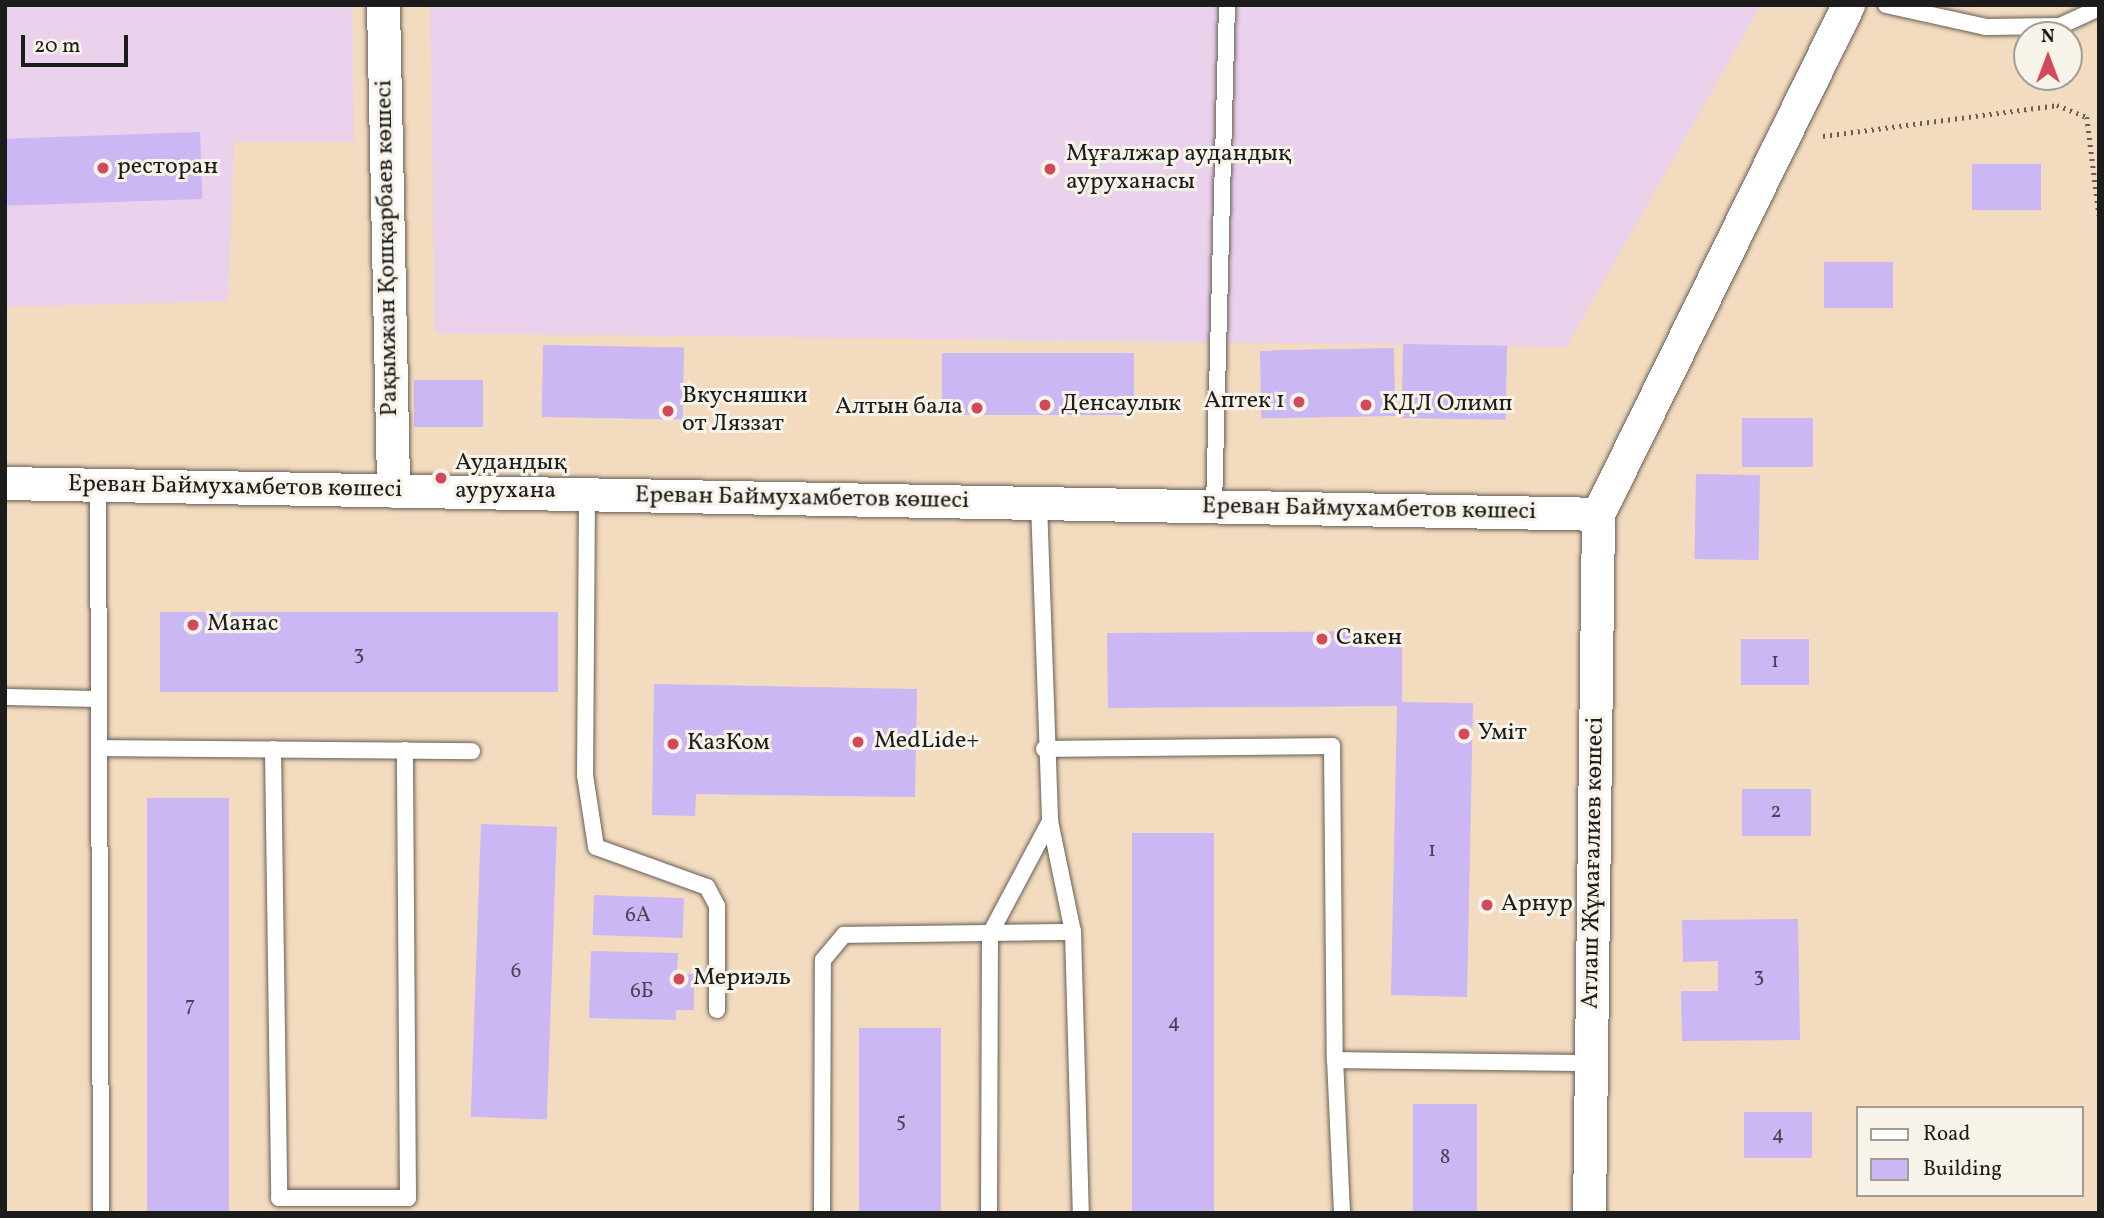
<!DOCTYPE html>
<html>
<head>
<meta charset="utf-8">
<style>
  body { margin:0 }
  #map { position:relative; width:2104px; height:1218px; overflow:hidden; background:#f3dbbf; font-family:Vollkorn,serif }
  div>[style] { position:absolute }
  .built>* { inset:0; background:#ead1ec }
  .building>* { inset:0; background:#cbb7f3; transform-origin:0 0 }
  .path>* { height:4.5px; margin-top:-2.25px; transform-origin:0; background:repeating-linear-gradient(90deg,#675f55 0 2px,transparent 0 7px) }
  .roads { filter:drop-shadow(0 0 2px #675f55) drop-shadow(0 0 2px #675f55) }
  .service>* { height:16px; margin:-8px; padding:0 8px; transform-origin:8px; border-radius:8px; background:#fff }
  .minor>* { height:33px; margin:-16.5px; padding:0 16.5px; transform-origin:16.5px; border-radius:16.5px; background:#fff }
  .dots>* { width:19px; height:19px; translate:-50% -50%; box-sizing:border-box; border:4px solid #f7f3e8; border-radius:50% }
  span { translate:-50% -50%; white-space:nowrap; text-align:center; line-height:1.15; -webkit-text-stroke:6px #f7f3e8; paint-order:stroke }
  .number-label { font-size:21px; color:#484352 }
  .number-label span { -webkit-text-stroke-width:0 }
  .poi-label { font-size:24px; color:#1c1c1c }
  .left { translate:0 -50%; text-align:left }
  .right { translate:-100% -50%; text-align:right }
  .street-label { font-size:24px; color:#1c1c1c }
  .frame { position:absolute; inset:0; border:7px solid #1c1c1c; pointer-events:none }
  .legend { position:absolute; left:1856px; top:1106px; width:228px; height:91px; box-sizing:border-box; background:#f7f3e8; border:2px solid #9f9d96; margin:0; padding:9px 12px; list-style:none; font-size:21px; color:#1c1c1c }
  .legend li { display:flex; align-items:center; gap:14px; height:35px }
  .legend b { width:35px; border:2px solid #9f9d96 }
  .north { position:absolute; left:2013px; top:21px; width:70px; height:70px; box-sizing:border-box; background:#f7f3e8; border:2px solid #9f9d96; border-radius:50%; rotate:0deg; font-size:19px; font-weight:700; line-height:28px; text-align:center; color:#1c1c1c }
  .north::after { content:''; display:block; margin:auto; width:24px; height:32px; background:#d1495b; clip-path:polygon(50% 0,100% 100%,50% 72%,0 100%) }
  .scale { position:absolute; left:21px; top:35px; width:107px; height:32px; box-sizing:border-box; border:4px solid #1c1c1c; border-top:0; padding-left:9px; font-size:21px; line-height:24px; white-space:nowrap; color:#1c1c1c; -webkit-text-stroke:5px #f7f3e8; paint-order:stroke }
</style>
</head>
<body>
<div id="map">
  <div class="built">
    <div style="clip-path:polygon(5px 5px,352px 5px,354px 142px,234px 142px,228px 301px,5px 307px)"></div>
    <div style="clip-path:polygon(430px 5px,1761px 5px,1566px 347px,435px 333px)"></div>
  </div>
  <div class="building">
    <div style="left:200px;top:132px;width:67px;height:195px;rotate:88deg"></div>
    <div style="left:1972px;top:164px;width:69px;height:46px"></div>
    <div style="left:1824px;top:262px;width:69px;height:46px"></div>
    <div style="left:1403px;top:344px;width:104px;height:74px;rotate:1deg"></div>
    <div style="left:543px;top:345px;width:141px;height:72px;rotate:1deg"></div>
    <div style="left:1394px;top:348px;width:68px;height:134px;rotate:89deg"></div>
    <div style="left:1134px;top:353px;width:62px;height:192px;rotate:90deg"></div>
    <div style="left:414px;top:380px;width:69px;height:47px"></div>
    <div style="left:1813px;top:418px;width:49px;height:71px;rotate:90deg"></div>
    <div style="left:1696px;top:474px;width:64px;height:85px;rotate:1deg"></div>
    <div style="left:558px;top:612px;width:80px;height:398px;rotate:90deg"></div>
    <div style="clip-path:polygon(1402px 631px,1402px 702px,1473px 703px,1467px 997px,1391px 995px,1397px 706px,1108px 708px,1107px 633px)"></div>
    <div style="left:1741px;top:639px;width:68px;height:46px"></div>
    <div style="clip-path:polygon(654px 684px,917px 689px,915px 797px,696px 794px,695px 816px,652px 815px)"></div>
    <div style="left:1742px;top:789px;width:69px;height:47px"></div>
    <div style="left:147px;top:798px;width:82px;height:415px"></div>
    <div style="left:481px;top:824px;width:76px;height:293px;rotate:2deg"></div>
    <div style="left:1214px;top:833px;width:380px;height:82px;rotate:90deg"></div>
    <div style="left:594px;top:895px;width:90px;height:40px;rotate:2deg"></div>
    <div style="clip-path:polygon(1798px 919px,1800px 1040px,1682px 1041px,1681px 991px,1718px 991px,1718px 961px,1683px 962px,1682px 920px)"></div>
    <div style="clip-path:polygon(591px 951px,678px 953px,677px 973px,694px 974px,694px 1010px,676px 1010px,676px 1020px,589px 1018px)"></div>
    <div style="left:859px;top:1028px;width:82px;height:185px"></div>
    <div style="left:1413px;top:1104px;width:64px;height:109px"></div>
    <div style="left:1744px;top:1112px;width:68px;height:46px"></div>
  </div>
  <div class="path">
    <div style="left:1823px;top:136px;width:236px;rotate:-7.5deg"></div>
    <div style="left:2057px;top:105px;width:32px;rotate:22deg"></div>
    <div style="left:2087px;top:117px;width:99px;rotate:83deg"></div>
  </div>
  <div class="roads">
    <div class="service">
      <div style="left:1886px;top:5px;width:102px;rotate:12.4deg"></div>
      <div style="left:1986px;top:27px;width:74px;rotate:-0.8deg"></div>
      <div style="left:2060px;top:26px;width:43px;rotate:-24.8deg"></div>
      <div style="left:98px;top:485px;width:728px;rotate:89.76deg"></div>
      <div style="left:587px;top:495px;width:280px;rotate:90.4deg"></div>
      <div style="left:585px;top:775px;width:73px;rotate:81.3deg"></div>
      <div style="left:596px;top:847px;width:118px;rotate:19.8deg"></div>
      <div style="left:707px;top:887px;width:21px;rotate:62deg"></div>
      <div style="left:717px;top:906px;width:104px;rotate:90deg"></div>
      <div style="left:1039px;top:503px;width:318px;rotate:88deg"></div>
      <div style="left:1050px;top:821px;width:113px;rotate:78.3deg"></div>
      <div style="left:1073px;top:932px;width:281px;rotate:88.4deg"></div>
      <div style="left:1214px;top:507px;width:502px;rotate:-88.52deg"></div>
      <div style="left:5px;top:697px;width:94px;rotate:1.2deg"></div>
      <div style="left:99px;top:748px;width:373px;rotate:0.5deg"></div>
      <div style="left:273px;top:749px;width:449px;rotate:89.2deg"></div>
      <div style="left:279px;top:1198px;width:129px"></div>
      <div style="left:408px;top:1198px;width:448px;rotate:-90.4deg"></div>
      <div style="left:1044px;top:749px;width:288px;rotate:-0.6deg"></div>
      <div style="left:1332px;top:746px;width:314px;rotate:89.5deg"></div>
      <div style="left:822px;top:1213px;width:253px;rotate:-89.8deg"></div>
      <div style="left:823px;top:960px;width:33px;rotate:-50deg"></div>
      <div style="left:844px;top:935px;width:229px;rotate:-0.8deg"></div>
      <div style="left:989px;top:1213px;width:279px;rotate:-89.8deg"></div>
      <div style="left:990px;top:934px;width:128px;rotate:-62deg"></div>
      <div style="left:1342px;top:1213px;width:153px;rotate:-92.6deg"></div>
      <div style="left:1335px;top:1060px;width:256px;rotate:0.7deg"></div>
    </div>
    <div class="minor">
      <div style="left:383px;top:5px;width:486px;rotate:88.8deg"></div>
      <div style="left:5px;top:483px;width:1593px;rotate:1.11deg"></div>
      <div style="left:1589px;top:1213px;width:699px;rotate:-89.26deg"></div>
      <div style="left:1598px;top:514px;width:567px;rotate:-63.84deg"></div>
    </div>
  </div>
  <div class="dots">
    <div style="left:103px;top:168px;background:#d1495b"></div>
    <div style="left:1050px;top:169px;background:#d1495b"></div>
    <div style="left:1299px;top:402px;background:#d1495b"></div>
    <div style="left:1045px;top:405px;background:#d1495b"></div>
    <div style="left:1366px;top:405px;background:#d1495b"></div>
    <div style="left:977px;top:408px;background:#d1495b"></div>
    <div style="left:668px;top:411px;background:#d1495b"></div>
    <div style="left:441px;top:478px;background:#d1495b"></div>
    <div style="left:193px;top:625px;background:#d1495b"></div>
    <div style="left:1322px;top:639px;background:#d1495b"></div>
    <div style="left:1464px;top:734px;background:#d1495b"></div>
    <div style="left:858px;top:742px;background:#d1495b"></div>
    <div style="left:673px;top:744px;background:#d1495b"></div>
    <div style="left:1487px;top:905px;background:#d1495b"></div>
    <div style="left:679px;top:979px;background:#d1495b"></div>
  </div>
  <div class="number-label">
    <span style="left:359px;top:654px">3</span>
    <span style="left:1775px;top:662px">1</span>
    <span style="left:1776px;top:812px">2</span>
    <span style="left:1432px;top:851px">1</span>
    <span style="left:638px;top:916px">6А</span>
    <span style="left:516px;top:972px">6</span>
    <span style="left:1759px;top:976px">3</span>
    <span style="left:642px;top:992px">6Б</span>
    <span style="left:190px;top:1006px">7</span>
    <span style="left:1174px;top:1023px">4</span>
    <span style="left:901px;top:1121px">5</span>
    <span style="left:1778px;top:1135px">4</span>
    <span style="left:1445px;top:1158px">8</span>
  </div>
  <div class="poi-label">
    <span class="left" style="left:1066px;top:169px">Мұғалжар аудандық<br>ауруханасы</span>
    <span class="left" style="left:117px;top:168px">ресторан</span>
    <span class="left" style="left:682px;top:411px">Вкусняшки<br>от Ляззат</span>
    <span class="right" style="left:1285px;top:402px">Аптек 1</span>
    <span class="left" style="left:1061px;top:405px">Денсаулык</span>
    <span class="left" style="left:1382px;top:405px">КДЛ Олимп</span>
    <span class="right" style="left:963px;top:408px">Алтын бала</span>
    <span class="left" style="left:455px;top:478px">Аудандық<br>аурухана</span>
    <span class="left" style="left:207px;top:625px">Манас</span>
    <span class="left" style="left:1336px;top:639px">Сакен</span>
    <span class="left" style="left:1478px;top:734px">Умiт</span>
    <span class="left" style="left:874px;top:742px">MedLide+</span>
    <span class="left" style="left:687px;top:744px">КазКом</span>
    <span class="left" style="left:1501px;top:905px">Арнур</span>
    <span class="left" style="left:693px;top:979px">Мериэль</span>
  </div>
  <div class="street-label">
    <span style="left:388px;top:248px;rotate:-91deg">Рақымжан Қошқарбаев көшесі</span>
    <span style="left:235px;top:488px;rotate:1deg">Ереван Баймухамбетов көшесі</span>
    <span style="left:802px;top:499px;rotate:1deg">Ереван Баймухамбетов көшесі</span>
    <span style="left:1369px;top:510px;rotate:1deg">Ереван Баймухамбетов көшесі</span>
    <span style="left:1594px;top:863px;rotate:-89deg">Атлаш Жұмағалиев көшесі</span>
  </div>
  <div class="frame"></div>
  <ul class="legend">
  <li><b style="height:9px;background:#fff"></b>Road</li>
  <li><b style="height:19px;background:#cbb7f3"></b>Building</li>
  </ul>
  <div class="north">N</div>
  <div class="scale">20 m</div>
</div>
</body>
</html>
